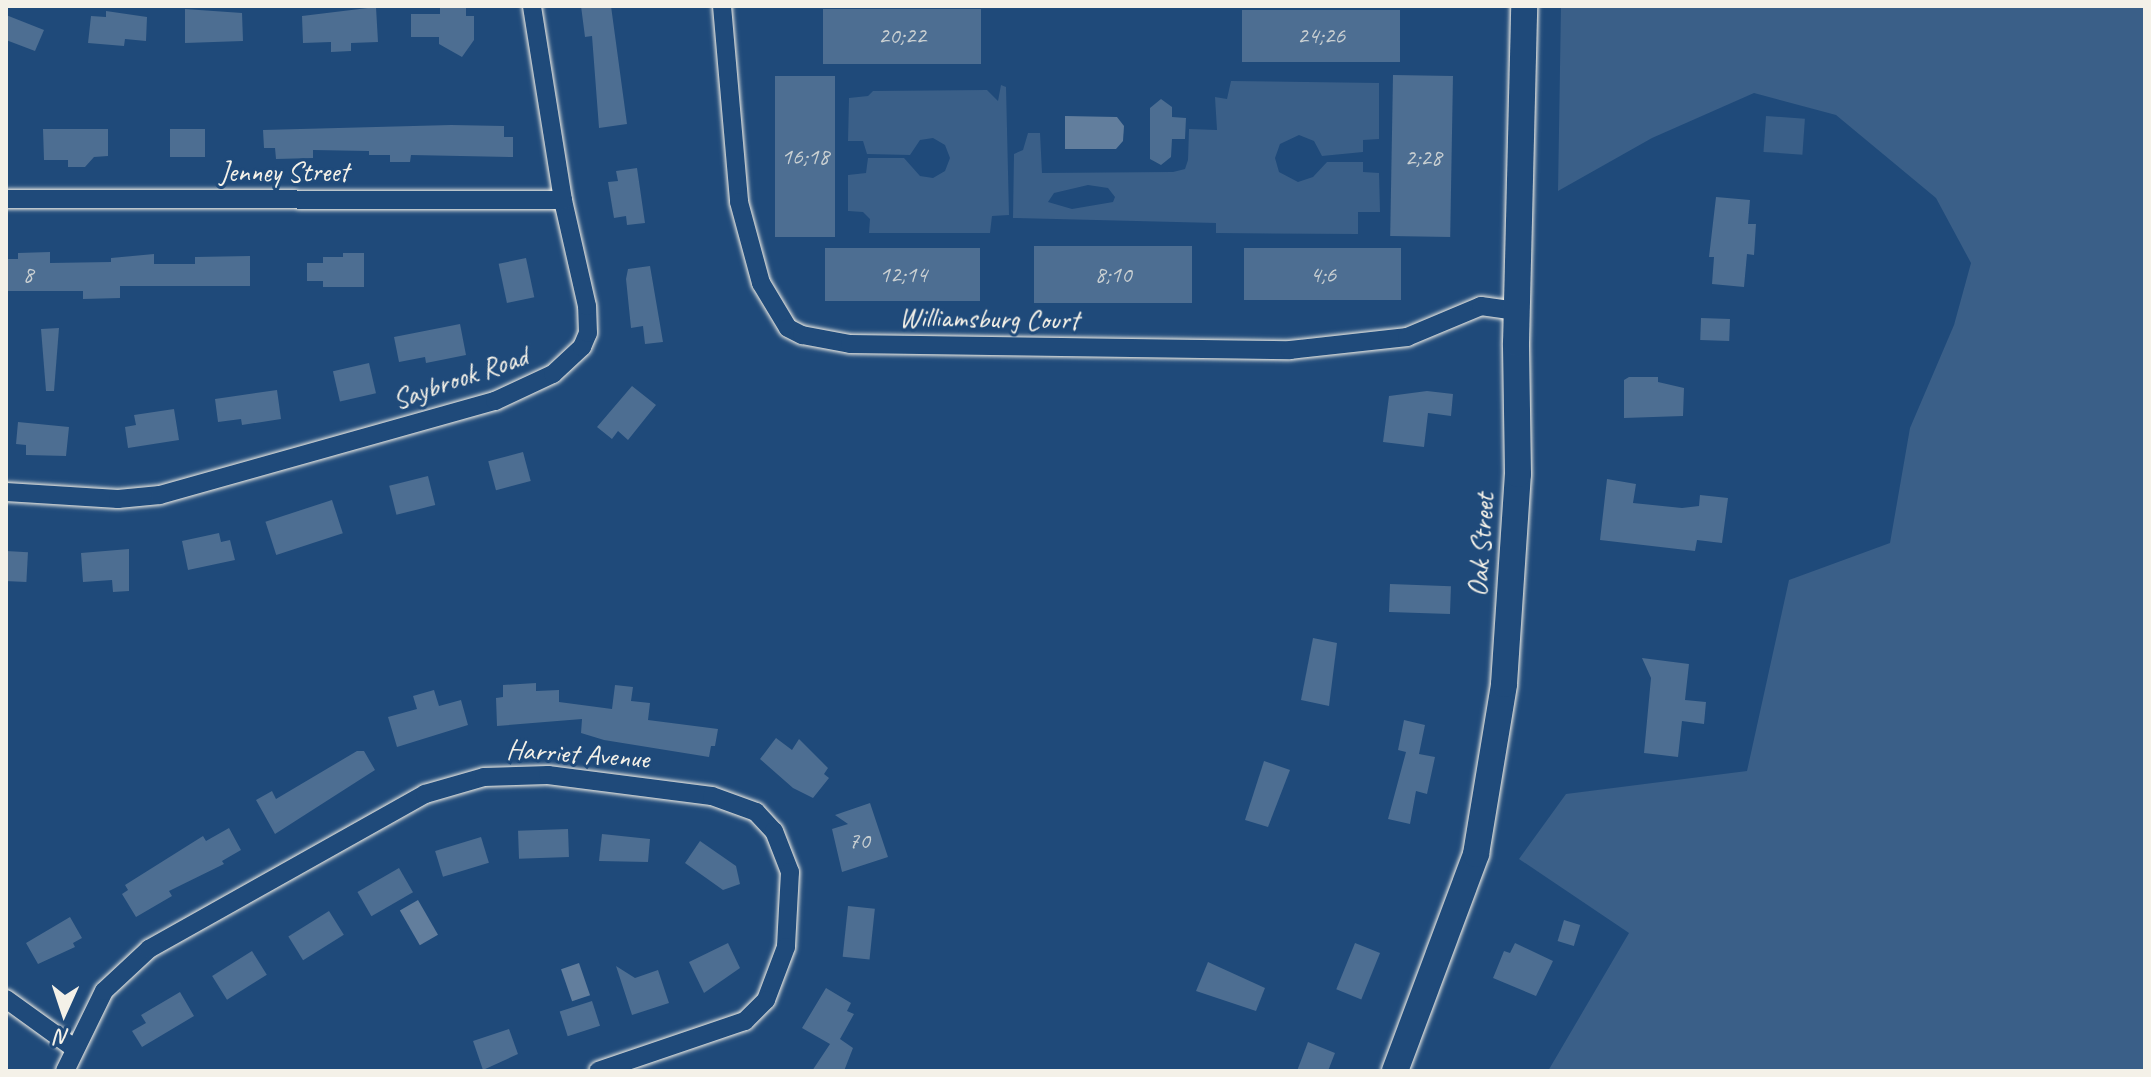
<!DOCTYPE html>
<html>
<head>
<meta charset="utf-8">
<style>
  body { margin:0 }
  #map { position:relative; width:2151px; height:1077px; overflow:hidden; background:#1f4a7a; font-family:Caveat,sans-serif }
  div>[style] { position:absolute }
  .green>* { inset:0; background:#3a5f88; transform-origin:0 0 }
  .water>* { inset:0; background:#627e9d; transform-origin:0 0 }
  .building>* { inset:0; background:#4d6e92; transform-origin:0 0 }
  .roads { filter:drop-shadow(0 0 2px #f4f1e8) drop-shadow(0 0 2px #f4f1e8) }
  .street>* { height:18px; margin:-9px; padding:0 9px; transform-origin:9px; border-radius:9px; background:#1f4a7a }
  .secondary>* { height:26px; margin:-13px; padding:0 13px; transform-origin:13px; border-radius:13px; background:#1f4a7a }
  span { translate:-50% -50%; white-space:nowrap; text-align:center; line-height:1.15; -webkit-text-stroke:6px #1f4a7a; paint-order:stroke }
  .number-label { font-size:24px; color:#cad0d2 }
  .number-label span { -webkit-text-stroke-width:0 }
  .street-label { font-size:28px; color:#f4f1e8 }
  .frame { position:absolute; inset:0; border:8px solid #f4f1e8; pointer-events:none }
  .north { position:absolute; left:24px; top:973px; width:80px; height:80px; -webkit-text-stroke:6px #1f4a7a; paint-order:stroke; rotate:183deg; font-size:22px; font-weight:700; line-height:32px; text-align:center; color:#f4f1e8 }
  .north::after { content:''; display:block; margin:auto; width:28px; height:36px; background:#f4f1e8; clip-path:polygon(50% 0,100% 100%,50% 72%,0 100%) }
</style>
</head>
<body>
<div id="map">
  <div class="green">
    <div style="clip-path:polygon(1561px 6px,2145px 6px,2145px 1071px,1548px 1071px,1629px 933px,1519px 859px,1566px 794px,1747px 771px,1789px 580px,1890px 543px,1910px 428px,1954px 325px,1971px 263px,1936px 198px,1836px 115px,1754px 93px,1652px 138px,1558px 191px)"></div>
    <div style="clip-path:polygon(evenodd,1231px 81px,1379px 83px,1379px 139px,1363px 140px,1363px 152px,1322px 156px,1314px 141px,1299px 135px,1280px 144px,1275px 158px,1279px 172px,1298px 182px,1313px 177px,1327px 162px,1363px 162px,1363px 172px,1379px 173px,1380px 212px,1358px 212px,1358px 234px,1216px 233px,1216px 223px,1013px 218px,1014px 154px,1023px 150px,1028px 133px,1040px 133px,1042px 173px,1173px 172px,1185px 169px,1188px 160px,1189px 129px,1217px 130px,1215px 97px,1227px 99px,1231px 81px,1088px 185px,1108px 188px,1115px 197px,1113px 202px,1072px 209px,1048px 202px,1054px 193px,1088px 185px)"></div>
    <div style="clip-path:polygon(1001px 85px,1006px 87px,1009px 215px,992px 216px,990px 233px,869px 233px,870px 219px,863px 212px,848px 211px,848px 175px,866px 173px,868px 158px,904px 158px,920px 176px,933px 178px,945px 171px,950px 158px,945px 145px,933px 138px,920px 140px,910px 155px,867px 154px,863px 141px,848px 141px,849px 98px,868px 96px,873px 91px,987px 90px,998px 101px)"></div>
    <div style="left:1766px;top:116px;width:39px;height:36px;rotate:4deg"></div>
  </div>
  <div class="water">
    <div style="clip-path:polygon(1065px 116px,1117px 117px,1124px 126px,1123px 141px,1116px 149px,1065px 149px)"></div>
    <div style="left:418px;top:900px;width:40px;height:21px;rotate:60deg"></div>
    <div style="left:579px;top:963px;width:34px;height:19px;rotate:71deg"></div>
  </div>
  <div class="building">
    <div style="clip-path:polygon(440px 6px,466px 6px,466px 16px,474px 16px,474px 40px,462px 57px,439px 44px,439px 37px,411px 37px,411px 14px,440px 14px)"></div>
    <div style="clip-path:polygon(581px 6px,611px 6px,627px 124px,599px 128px,592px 36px,585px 37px)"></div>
    <div style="clip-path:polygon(376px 7px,378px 42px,351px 43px,351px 51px,331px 52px,331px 42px,303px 43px,302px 16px)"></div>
    <div style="clip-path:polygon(185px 9px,242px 13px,243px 41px,185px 43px)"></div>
    <div style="left:823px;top:9px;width:158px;height:55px"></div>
    <div style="left:1242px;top:10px;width:158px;height:52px"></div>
    <div style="clip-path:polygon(106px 11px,147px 17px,146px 41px,125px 39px,124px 46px,88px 43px,91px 16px,106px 17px)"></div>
    <div style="clip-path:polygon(6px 15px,44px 30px,35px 51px,6px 40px)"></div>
    <div style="left:1393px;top:75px;width:60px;height:161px;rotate:1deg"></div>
    <div style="left:775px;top:76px;width:60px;height:161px"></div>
    <div style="clip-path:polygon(1161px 99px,1172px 107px,1172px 117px,1186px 118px,1185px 139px,1172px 139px,1171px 157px,1161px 165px,1150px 159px,1150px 108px)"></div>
    <div style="clip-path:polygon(451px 125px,504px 126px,504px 137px,513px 137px,513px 157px,411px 155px,410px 162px,390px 162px,390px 155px,369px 155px,369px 151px,313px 150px,313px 158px,276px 159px,275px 148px,264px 148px,263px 130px)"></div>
    <div style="clip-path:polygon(43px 129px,108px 129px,108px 156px,94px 157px,85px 167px,68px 167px,68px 160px,44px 160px)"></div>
    <div style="left:170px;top:129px;width:35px;height:28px"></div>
    <div style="clip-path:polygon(637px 168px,645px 223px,627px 225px,626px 216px,614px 218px,608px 182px,618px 181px,616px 171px)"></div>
    <div style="clip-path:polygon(1716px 197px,1750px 200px,1748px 224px,1756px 224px,1754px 255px,1747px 254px,1744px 287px,1712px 284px,1714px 257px,1709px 257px)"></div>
    <div style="left:1034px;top:246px;width:158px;height:57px"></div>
    <div style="left:980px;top:248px;width:53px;height:155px;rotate:90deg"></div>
    <div style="left:1244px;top:248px;width:157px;height:52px"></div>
    <div style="clip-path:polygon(50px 252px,50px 263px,111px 262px,111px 258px,154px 254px,154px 264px,195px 264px,195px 257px,250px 256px,250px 286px,120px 286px,120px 298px,83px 299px,83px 291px,6px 291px,6px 259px,18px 259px,18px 253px)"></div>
    <div style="clip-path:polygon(343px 253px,364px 253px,364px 287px,323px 287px,323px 281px,307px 281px,307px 263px,323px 263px,323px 257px,343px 257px)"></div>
    <div style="left:526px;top:258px;width:40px;height:28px;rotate:78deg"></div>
    <div style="clip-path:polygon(650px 266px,663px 342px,645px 344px,643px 326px,631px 328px,626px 279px,628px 269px)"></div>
    <div style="left:1701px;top:318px;width:29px;height:22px;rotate:2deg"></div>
    <div style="clip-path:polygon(460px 324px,466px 355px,426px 363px,425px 357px,399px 362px,394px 337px)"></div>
    <div style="clip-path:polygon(59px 328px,54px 391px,46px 391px,41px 329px)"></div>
    <div style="left:369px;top:363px;width:31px;height:37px;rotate:77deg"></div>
    <div style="clip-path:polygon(1629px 377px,1658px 377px,1658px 382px,1684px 388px,1683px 416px,1624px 418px,1624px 380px)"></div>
    <div style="clip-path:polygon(632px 386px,656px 405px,628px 440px,618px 431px,612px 439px,597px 427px)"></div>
    <div style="clip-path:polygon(277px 390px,281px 419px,242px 425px,241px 419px,218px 422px,215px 399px)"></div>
    <div style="clip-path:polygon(1427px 391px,1453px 394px,1451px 416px,1428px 413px,1424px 447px,1383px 442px,1389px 396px)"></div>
    <div style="clip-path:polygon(174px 409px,179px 440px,128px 448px,125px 427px,136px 425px,134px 415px)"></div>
    <div style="clip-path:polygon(18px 422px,69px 427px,66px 456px,26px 455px,26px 445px,16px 444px)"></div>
    <div style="left:523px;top:452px;width:30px;height:36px;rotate:75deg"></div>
    <div style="left:428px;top:476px;width:30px;height:40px;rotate:76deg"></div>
    <div style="clip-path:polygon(1607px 479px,1636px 484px,1633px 503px,1682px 508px,1699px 506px,1700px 495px,1728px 498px,1722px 543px,1697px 540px,1695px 551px,1600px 540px)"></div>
    <div style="left:332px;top:500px;width:35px;height:70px;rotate:72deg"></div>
    <div style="clip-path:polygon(219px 533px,221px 542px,230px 540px,235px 560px,188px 570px,182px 541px)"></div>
    <div style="clip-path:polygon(129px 549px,129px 591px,113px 592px,112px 580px,83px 582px,81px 553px)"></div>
    <div style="left:6px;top:551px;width:22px;height:30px;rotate:3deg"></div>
    <div style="left:1390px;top:584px;width:61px;height:28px;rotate:2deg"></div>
    <div style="clip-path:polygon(1313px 638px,1337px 643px,1329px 706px,1301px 700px)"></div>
    <div style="clip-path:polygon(1642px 658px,1689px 664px,1685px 700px,1706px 702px,1704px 724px,1682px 721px,1678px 757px,1644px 753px,1651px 678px)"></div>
    <div style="clip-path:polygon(536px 683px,536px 691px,559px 690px,559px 702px,612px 709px,615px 685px,633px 687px,631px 701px,650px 703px,648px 720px,718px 729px,715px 746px,711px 746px,709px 757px,604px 740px,581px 733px,582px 719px,497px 726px,496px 698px,503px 697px,503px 685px)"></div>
    <div style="clip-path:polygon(434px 690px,439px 706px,461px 700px,468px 725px,397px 747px,388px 717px,417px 709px,413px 696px)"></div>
    <div style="clip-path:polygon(1404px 720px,1425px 725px,1419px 754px,1435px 757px,1427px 794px,1416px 791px,1410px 824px,1388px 819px,1406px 752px,1398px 750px)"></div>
    <div style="clip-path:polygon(776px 738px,792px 750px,799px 739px,828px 768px,824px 774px,829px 778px,813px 798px,793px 788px,760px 759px)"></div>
    <div style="clip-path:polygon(357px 751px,364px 751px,375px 770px,275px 834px,256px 800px,272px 791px,276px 799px)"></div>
    <div style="clip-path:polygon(1264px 761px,1290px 770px,1268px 827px,1245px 820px)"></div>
    <div style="clip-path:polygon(870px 803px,888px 857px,842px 872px,832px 829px,848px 824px,835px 815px)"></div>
    <div style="clip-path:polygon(229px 828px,241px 850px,222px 861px,224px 864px,169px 891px,172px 896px,136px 917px,122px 894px,128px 890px,125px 885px,203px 836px,206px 841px)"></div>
    <div style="left:568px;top:829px;width:28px;height:50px;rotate:88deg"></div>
    <div style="clip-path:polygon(602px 834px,650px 839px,648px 862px,599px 861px)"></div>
    <div style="left:481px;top:837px;width:27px;height:48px;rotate:73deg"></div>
    <div style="clip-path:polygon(700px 841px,736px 866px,740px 884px,723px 890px,685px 863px)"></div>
    <div style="left:399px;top:868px;width:28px;height:48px;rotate:60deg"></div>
    <div style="left:848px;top:906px;width:27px;height:51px;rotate:6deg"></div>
    <div style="left:329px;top:911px;width:28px;height:48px;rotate:58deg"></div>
    <div style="clip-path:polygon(70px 917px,82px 938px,73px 943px,75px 947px,38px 964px,26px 943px)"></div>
    <div style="left:1564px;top:920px;width:17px;height:22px;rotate:17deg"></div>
    <div style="clip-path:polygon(728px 943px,740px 968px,704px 993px,689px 962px)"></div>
    <div style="left:1355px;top:943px;width:27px;height:50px;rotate:22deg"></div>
    <div style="clip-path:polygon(1515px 943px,1553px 961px,1536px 996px,1493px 978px,1504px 951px,1510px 953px)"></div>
    <div style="left:252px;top:951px;width:28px;height:47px;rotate:58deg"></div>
    <div style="clip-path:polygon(1208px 962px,1265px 988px,1256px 1011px,1196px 991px)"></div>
    <div style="clip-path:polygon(616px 966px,635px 978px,658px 970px,669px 1003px,632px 1015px)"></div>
    <div style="clip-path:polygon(826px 988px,851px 1003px,847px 1011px,854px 1014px,840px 1039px,853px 1048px,844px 1071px,812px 1071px,830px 1044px,802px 1028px)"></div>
    <div style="clip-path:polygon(180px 992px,194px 1016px,142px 1047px,132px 1031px,146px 1023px,141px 1015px)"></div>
    <div style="left:592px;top:1001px;width:26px;height:34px;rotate:72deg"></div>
    <div style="clip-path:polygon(509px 1029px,518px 1054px,483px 1070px,473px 1041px)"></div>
    <div style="clip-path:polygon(1308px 1042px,1335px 1053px,1328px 1071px,1297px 1071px)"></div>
  </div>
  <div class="roads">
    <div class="street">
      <div style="left:722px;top:6px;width:197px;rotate:85deg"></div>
      <div style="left:739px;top:202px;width:84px;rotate:74.8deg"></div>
      <div style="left:761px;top:283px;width:52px;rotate:59deg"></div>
      <div style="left:788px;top:328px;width:16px;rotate:27deg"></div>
      <div style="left:802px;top:335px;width:49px;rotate:10.6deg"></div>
      <div style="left:850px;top:344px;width:440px;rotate:0.8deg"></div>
      <div style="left:1290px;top:350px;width:118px;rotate:-6.3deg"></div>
      <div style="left:1407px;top:337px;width:80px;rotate:-22.7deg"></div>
      <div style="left:1481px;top:306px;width:36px;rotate:8deg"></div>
      <div style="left:6px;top:199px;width:557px;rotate:0.1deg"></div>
      <div style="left:6px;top:492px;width:112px;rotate:3.6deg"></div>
      <div style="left:118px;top:499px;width:42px;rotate:-5.4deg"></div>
      <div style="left:160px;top:495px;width:348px;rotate:-15.7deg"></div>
      <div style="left:495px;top:401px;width:64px;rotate:-25deg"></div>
      <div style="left:553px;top:374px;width:40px;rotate:-43deg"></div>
      <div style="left:582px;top:347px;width:15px;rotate:-67deg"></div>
      <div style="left:588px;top:333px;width:27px;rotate:-92deg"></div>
      <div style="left:587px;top:306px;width:109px;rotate:-102.8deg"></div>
      <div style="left:563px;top:200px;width:196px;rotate:-99.1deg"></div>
      <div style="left:6px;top:999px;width:84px;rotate:35.8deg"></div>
      <div style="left:65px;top:1071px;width:89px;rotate:-64deg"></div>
      <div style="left:104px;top:991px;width:62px;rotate:-43deg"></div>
      <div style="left:149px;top:949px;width:317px;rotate:-29.3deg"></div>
      <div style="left:425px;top:794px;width:61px;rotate:-16.1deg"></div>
      <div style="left:484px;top:777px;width:64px;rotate:-1.8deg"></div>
      <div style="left:548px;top:775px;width:165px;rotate:7.3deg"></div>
      <div style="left:712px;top:796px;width:47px;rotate:20deg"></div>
      <div style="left:756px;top:812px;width:26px;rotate:47deg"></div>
      <div style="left:774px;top:831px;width:44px;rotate:68.7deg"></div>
      <div style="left:790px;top:872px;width:75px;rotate:93.1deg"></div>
      <div style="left:786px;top:947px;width:57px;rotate:110.7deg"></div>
      <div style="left:766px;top:1000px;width:30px;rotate:135deg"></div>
      <div style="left:745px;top:1021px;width:155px;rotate:161.2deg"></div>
    </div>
    <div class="secondary">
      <div style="left:1395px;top:1071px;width:232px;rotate:-69.5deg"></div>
      <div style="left:1476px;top:854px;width:172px;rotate:-80.6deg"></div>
      <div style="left:1504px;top:684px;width:210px;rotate:-86.2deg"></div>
      <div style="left:1518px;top:474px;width:131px;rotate:-90.9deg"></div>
      <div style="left:1516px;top:343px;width:337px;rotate:-88.6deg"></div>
    </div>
  </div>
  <div class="number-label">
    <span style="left:902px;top:36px">20;22</span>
    <span style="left:1321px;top:36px">24;26</span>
    <span style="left:805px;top:157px">16;18</span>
    <span style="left:1423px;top:158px">2;28</span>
    <span style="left:28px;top:275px">8</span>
    <span style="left:903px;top:275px">12;14</span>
    <span style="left:1113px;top:275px">8;10</span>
    <span style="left:1323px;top:275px">4;6</span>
    <span style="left:859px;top:841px">70</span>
  </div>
  <div class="street-label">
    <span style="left:284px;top:172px">Jenney Street</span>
    <span style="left:989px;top:319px;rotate:1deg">Williamsburg Court</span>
    <span style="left:460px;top:378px;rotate:-19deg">Saybrook Road</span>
    <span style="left:1481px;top:545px;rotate:-86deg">Oak Street</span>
    <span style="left:578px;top:754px;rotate:4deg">Harriet Avenue</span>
  </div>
  <div class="frame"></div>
  <div class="north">N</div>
</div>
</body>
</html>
